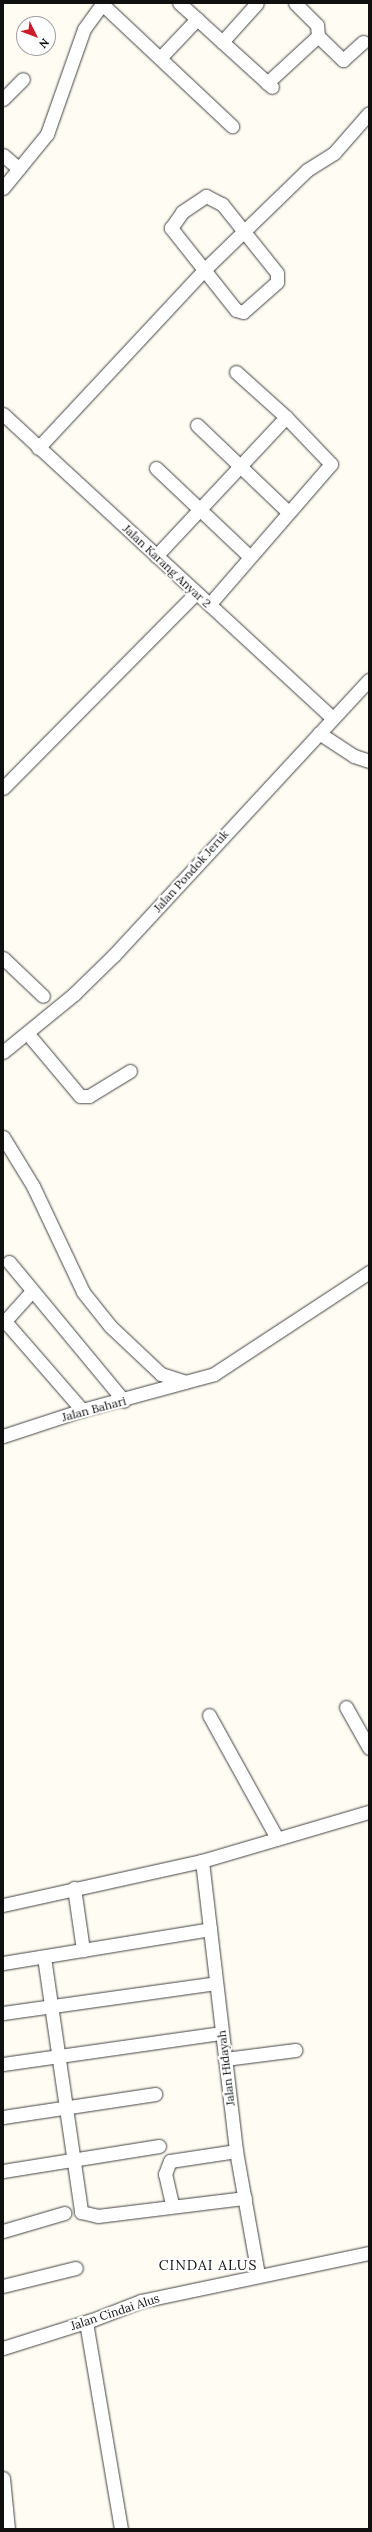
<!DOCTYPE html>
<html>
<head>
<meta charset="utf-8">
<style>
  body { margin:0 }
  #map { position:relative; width:372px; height:2532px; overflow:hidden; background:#fffcf3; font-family:Lora,serif }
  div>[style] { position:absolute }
  .roads { filter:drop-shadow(0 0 1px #434343) drop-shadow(0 0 1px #434343) }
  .minor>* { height:13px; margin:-6.5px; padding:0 6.5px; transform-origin:6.5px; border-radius:6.5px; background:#fff }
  span { translate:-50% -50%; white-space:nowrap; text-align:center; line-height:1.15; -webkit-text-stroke:4px #fff; paint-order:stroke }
  .street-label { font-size:12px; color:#101010 }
  .quarter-label { font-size:14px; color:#101010; letter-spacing:1px }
  .frame { position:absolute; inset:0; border:4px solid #101010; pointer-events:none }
  .north { position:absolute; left:16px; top:16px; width:40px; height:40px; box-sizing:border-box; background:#fff; border:1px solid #9f9f9f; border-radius:50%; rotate:132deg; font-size:11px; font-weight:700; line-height:16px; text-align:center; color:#101010 }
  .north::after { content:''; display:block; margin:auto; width:14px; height:18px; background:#cc1c2a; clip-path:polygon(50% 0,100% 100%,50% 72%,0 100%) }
</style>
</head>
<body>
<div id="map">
  <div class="roads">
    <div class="minor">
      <div style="left:101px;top:3px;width:180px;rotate:43.2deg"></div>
      <div style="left:197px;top:19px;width:101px;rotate:42.2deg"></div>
      <div style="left:318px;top:36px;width:35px;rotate:44deg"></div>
      <div style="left:343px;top:60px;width:27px;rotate:-42deg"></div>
      <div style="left:222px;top:42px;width:52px;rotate:-48.1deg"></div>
      <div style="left:160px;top:58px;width:54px;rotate:-46.5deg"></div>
      <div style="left:197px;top:19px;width:24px;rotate:-138deg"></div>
      <div style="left:267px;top:83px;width:69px;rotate:-42.7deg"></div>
      <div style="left:318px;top:36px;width:11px;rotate:-95deg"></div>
      <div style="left:317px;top:25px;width:31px;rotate:-135deg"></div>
      <div style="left:3px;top:99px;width:28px;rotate:-45deg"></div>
      <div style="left:3px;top:155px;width:21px;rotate:41deg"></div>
      <div style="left:3px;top:188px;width:70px;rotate:-50.8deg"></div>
      <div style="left:47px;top:134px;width:111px;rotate:-70.6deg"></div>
      <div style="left:84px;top:29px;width:31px;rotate:-54deg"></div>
      <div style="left:206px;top:196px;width:18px;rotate:27deg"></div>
      <div style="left:222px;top:204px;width:88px;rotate:51.4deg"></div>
      <div style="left:277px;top:273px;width:9px;rotate:90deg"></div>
      <div style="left:277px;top:282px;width:45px;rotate:138.6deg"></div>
      <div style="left:243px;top:312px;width:7px;rotate:-164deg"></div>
      <div style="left:236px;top:310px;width:105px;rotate:-128.4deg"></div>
      <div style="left:171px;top:228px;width:19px;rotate:-55deg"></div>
      <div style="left:182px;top:212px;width:29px;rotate:-34deg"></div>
      <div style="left:236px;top:372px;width:67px;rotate:42deg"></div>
      <div style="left:3px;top:414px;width:447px;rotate:42.7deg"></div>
      <div style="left:197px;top:425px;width:126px;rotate:43.7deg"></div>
      <div style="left:38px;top:448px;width:245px;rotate:-47deg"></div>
      <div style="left:205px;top:269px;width:142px;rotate:-44.1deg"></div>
      <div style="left:307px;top:170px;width:32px;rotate:-32deg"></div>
      <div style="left:334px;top:153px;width:53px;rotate:-48.8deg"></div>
      <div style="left:156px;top:468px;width:128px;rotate:43.4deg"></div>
      <div style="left:156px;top:556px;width:190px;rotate:-46.9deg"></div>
      <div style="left:286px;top:417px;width:65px;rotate:46.2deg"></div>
      <div style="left:331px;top:464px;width:186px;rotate:130.9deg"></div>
      <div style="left:319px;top:733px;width:42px;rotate:33.3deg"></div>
      <div style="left:354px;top:756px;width:16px;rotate:18deg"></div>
      <div style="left:3px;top:788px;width:274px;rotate:-45.3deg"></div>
      <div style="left:3px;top:958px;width:55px;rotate:43.5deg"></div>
      <div style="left:28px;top:1034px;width:81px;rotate:50deg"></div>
      <div style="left:80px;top:1096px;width:9px"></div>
      <div style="left:89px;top:1096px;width:48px;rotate:-31.4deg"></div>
      <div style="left:3px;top:1052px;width:92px;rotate:-39.2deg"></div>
      <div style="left:74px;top:994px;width:56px;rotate:-44.3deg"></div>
      <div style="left:114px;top:955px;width:375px;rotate:-47.2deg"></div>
      <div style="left:3px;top:1137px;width:57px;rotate:58.5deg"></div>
      <div style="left:33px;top:1186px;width:117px;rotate:64.7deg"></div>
      <div style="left:83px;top:1292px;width:43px;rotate:51.5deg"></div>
      <div style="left:110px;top:1326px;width:70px;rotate:43.3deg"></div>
      <div style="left:161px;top:1374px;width:25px;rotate:18deg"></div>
      <div style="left:185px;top:1382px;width:30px;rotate:-15deg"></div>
      <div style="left:214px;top:1374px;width:186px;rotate:-33.3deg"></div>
      <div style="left:9px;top:1262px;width:180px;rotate:50.4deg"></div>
      <div style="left:3px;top:1319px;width:121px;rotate:49deg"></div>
      <div style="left:5px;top:1321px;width:39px;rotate:-48deg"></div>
      <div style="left:3px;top:1436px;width:83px;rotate:-18.2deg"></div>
      <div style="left:82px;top:1410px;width:107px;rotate:-15.2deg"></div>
      <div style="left:346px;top:1707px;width:47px;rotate:60.7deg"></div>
      <div style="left:209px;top:1715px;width:141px;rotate:61.1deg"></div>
      <div style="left:202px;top:1861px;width:292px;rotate:83.3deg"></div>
      <div style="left:236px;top:2151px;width:125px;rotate:79.9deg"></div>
      <div style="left:74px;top:1888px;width:63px;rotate:81.7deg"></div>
      <div style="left:3px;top:1905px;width:204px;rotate:-12.5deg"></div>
      <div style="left:202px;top:1861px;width:174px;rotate:-16.4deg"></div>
      <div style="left:44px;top:1957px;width:258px;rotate:81.7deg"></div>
      <div style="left:81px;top:2212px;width:17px;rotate:13deg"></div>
      <div style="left:98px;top:2216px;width:148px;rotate:-7deg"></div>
      <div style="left:3px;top:1963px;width:210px;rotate:-9.3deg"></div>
      <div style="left:3px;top:2013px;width:215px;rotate:-8deg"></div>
      <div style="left:225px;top:2059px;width:71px;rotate:-7.3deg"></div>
      <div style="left:3px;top:2064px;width:221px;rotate:-8.1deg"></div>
      <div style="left:3px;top:2117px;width:154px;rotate:-8.6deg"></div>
      <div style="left:3px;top:2171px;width:158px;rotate:-9.1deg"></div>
      <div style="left:172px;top:2204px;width:31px;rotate:-103deg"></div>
      <div style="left:165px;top:2174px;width:14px;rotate:-69deg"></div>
      <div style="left:170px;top:2161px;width:67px;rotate:-8.6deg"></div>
      <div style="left:3px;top:2231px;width:64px;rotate:-16.4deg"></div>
      <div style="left:3px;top:2286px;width:75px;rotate:-13.9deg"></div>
      <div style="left:86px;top:2322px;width:210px;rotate:80.4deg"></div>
      <div style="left:3px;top:2348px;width:93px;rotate:-17.5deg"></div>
      <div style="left:92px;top:2320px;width:53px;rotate:-21.2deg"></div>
      <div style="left:141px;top:2301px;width:233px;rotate:-11.9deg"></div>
      <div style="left:3px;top:2478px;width:51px;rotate:84.4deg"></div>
    </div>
  </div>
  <div class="street-label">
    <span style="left:167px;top:566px;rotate:43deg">Jalan Karang Anyar 2</span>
    <span style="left:191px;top:871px;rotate:-48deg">Jalan Pondok Jeruk</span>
    <span style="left:94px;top:1409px;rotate:-15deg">Jalan Bahari</span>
    <span style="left:226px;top:2068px;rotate:-97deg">Jalan Hidayah</span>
    <span style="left:115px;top:2312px;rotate:-18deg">Jalan Cindai Alus</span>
  </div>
  <div class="quarter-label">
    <span style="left:208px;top:2265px">CINDAI ALUS</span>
  </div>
  <div class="frame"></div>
  <div class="north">N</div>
</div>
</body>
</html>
